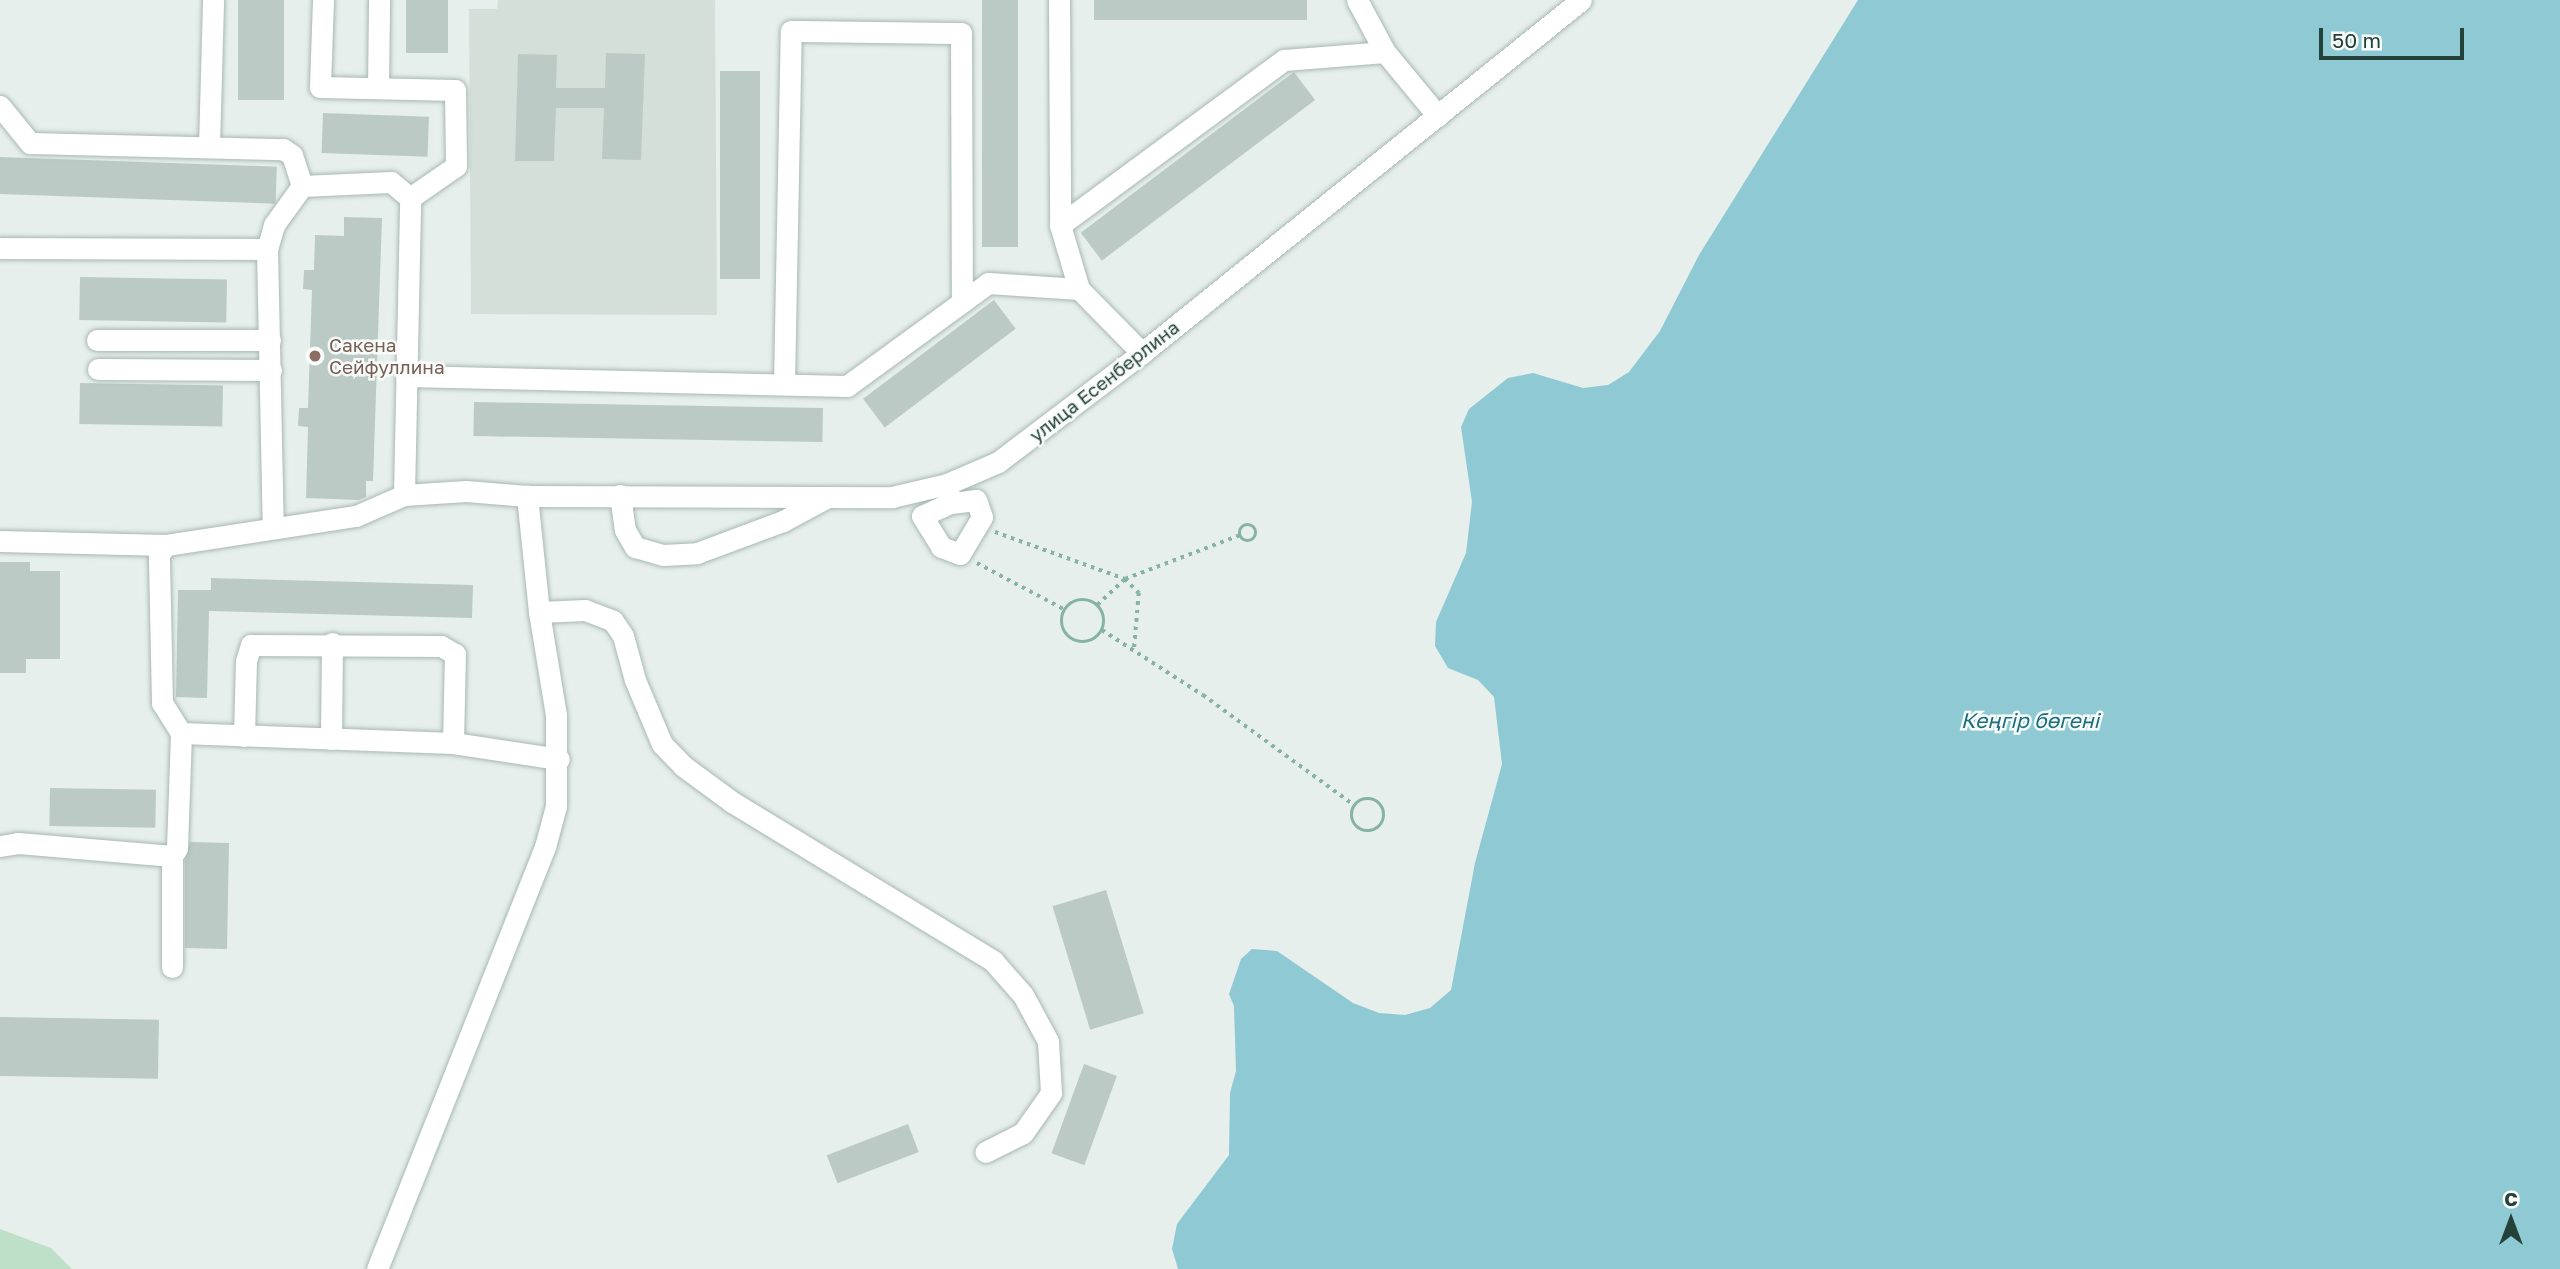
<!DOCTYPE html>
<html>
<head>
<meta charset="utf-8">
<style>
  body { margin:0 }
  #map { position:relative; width:2560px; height:1269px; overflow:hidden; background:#e6efeb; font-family:"Golos Text",sans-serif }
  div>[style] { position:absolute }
  .built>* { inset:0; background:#d4dfda }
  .green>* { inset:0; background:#bfe0c8 }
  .water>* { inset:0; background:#8ec9d4 }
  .building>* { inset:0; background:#bbcac4; transform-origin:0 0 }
  .path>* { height:3.5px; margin-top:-1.75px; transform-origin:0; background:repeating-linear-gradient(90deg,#86b3a5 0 3.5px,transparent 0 8.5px) }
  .path>.ring { margin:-1.75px; padding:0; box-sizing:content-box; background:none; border:3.5px solid #86b3a5; border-radius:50% }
  .roads { filter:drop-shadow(0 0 2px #a8b8b2) drop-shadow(0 0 2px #a8b8b2) }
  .minor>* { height:21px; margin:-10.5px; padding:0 10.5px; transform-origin:10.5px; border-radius:10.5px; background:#fff }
  .dots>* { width:19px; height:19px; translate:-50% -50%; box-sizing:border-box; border:4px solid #f7fbf9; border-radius:50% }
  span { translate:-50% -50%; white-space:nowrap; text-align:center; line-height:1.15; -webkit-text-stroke:5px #f7fbf9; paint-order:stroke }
  .education-label { font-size:19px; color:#785e54 }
  .left { translate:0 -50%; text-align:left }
  .street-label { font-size:19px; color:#24423a }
  .water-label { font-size:21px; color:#1c6f80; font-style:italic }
  .north { position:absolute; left:2476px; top:1185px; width:70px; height:70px; -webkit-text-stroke:5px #f7fbf9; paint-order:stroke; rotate:0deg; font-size:19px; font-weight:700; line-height:28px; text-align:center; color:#24423a }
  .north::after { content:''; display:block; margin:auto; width:24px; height:32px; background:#24423a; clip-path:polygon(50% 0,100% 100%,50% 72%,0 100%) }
  .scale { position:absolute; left:2319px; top:28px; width:145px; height:32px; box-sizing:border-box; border:4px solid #24423a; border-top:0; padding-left:9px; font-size:21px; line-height:24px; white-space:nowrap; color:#24423a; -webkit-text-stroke:5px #f7fbf9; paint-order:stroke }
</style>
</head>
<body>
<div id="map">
  <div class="built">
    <div style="clip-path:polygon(498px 0,715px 0,717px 315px,471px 314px,469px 9px,497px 9px)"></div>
  </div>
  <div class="green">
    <div style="clip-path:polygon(0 1229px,51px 1248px,72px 1269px,0 1269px)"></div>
  </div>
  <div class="water">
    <div style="clip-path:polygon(1858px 0,2560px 0,2560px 1269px,1178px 1269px,1172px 1249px,1177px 1224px,1229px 1155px,1230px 1093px,1236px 1071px,1234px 1006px,1229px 994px,1241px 959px,1252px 949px,1277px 951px,1353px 1003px,1379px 1013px,1405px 1015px,1430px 1008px,1451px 990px,1475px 863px,1502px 764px,1494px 697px,1478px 680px,1448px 668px,1435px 646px,1436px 622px,1466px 553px,1472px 502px,1461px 427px,1469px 409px,1508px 378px,1533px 373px,1583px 388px,1608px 385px,1629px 372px,1660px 331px,1699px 255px)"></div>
  </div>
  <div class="building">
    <div style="left:238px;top:0;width:46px;height:100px"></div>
    <div style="left:406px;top:0;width:42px;height:53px"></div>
    <div style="left:982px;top:0;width:36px;height:247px"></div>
    <div style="left:1094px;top:0;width:213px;height:20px"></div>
    <div style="clip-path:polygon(606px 53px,645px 54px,641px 160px,602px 159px,604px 108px,556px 108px,554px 161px,515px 161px,518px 54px,557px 55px,556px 88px,605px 88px)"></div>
    <div style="left:720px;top:71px;width:40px;height:208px"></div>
    <div style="left:1294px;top:72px;width:35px;height:267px;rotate:53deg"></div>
    <div style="left:323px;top:113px;width:106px;height:40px;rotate:2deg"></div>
    <div style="left:0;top:157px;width:277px;height:37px;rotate:2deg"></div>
    <div style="clip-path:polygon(344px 217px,382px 218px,373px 481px,366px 481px,366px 497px,359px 500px,306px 498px,308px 427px,298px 426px,299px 408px,308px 408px,312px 290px,303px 289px,304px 270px,314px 270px,315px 235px,344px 236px)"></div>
    <div style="left:80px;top:277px;width:147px;height:43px;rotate:1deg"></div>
    <div style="left:994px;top:300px;width:36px;height:164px;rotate:53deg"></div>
    <div style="left:80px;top:383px;width:143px;height:41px;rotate:1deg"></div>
    <div style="left:474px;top:402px;width:349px;height:34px;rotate:1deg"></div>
    <div style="clip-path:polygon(0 562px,30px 562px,30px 571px,60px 571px,60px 659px,26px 659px,26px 673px,0 673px)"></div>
    <div style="clip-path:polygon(211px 578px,473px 585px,472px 618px,209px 611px,207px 698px,176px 697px,178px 590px,211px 590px)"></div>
    <div style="left:50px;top:788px;width:106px;height:38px;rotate:1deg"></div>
    <div style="clip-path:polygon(190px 842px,229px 843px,227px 949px,185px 948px,185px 860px)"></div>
    <div style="left:1106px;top:890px;width:129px;height:56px;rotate:73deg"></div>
    <div style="left:0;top:1017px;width:159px;height:59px;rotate:1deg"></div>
    <div style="left:1084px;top:1064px;width:35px;height:95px;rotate:20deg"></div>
    <div style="left:908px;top:1124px;width:30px;height:87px;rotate:69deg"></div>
  </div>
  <div class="path">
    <div class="ring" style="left:1240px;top:525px;width:12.5px;height:12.5px"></div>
    <div style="left:995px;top:532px;width:138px;rotate:19.9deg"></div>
    <div style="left:1125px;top:579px;width:123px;rotate:-20.9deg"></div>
    <div style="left:977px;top:563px;width:100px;rotate:28.1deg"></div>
    <div class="ring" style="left:1062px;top:600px;width:38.5px;height:38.5px"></div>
    <div style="left:1097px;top:605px;width:38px;rotate:-43deg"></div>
    <div style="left:1125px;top:579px;width:20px;rotate:45deg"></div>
    <div style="left:1139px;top:593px;width:58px;rotate:94.9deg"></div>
    <div style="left:1102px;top:630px;width:120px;rotate:32.8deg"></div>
    <div style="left:1203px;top:695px;width:188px;rotate:36.1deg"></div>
    <div class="ring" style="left:1352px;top:799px;width:28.5px;height:28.5px"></div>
  </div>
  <div class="roads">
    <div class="minor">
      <div style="left:323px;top:0;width:87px;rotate:92deg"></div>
      <div style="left:320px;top:87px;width:135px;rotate:1.3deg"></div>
      <div style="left:455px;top:90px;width:76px;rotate:89.2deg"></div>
      <div style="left:456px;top:166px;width:56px;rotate:145.2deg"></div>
      <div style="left:1059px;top:0;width:225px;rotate:89.7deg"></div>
      <div style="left:1357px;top:0;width:59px;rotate:61.7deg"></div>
      <div style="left:378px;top:88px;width:88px;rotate:-89.3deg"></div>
      <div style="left:0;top:106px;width:48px;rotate:51deg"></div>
      <div style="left:30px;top:143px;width:253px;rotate:1.4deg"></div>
      <div style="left:283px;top:149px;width:11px;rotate:34deg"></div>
      <div style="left:292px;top:155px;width:33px;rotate:72deg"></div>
      <div style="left:302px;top:186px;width:48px;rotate:125.7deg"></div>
      <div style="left:274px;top:225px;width:25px;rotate:106deg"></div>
      <div style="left:267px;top:249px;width:278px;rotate:88.8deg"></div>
      <div style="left:209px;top:146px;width:146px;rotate:-88.4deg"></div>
      <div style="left:302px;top:186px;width:89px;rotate:-2.6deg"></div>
      <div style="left:391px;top:182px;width:25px;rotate:40deg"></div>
      <div style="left:0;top:248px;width:267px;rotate:0.2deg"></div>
      <div style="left:1079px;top:289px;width:67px;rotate:-106.5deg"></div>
      <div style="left:1060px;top:225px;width:278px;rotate:-36.4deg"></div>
      <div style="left:1284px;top:60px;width:101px;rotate:-4.5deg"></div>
      <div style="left:1385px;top:52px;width:83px;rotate:50.4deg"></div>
      <div style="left:97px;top:340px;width:173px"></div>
      <div style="left:98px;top:369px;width:173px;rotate:0.3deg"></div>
      <div style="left:406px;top:376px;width:441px;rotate:1.3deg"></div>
      <div style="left:847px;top:386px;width:175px;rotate:-36.1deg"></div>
      <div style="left:988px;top:283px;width:91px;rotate:3.8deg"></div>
      <div style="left:1079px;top:289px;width:90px;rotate:45.5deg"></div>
      <div style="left:784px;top:384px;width:353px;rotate:-88.9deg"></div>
      <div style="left:791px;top:31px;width:170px;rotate:0.7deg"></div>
      <div style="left:961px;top:33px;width:269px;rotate:89.8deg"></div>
      <div style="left:947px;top:484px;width:19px;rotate:81deg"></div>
      <div style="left:950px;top:503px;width:31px;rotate:155deg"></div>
      <div style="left:922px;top:516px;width:36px;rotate:58deg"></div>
      <div style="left:941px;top:547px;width:20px;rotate:20deg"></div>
      <div style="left:960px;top:554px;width:43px;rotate:-59.3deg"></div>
      <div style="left:982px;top:517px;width:18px;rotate:-109deg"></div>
      <div style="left:976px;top:500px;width:26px;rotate:173deg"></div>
      <div style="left:404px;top:495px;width:297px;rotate:-88.8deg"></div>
      <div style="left:620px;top:495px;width:35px;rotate:82deg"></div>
      <div style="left:625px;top:530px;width:20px;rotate:60deg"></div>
      <div style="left:635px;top:547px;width:29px;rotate:16deg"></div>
      <div style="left:663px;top:555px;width:34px;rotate:-3deg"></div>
      <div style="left:697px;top:553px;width:92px;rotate:-20.4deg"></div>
      <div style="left:783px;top:521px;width:47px;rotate:-28.2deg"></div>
      <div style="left:0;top:541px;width:166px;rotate:1.4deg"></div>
      <div style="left:539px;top:612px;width:46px;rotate:-2.5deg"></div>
      <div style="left:585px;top:610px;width:30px;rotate:21deg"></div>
      <div style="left:613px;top:621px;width:18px;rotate:56deg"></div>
      <div style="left:623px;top:636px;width:46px;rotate:74.7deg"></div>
      <div style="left:635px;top:680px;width:69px;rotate:67.1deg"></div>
      <div style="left:662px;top:744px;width:30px;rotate:46deg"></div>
      <div style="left:683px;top:766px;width:61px;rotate:36.3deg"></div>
      <div style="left:732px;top:802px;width:306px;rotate:31.3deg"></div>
      <div style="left:993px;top:961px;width:45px;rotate:48.6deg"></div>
      <div style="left:1023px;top:995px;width:52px;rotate:61.5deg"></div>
      <div style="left:1048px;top:1041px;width:52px;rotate:86.7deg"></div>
      <div style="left:1051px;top:1093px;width:49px;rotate:125deg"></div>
      <div style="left:1023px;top:1133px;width:42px;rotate:153.4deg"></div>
      <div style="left:181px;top:733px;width:36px;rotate:-122deg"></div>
      <div style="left:162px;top:703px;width:149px;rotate:-91.2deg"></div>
      <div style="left:159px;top:554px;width:11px;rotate:-52deg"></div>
      <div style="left:166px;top:545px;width:192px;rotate:-8.7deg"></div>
      <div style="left:356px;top:516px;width:52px;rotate:-23.6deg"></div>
      <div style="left:404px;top:495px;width:62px;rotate:-3.7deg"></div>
      <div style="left:466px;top:491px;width:61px;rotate:4.7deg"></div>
      <div style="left:527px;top:496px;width:365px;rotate:0.2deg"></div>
      <div style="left:892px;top:497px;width:57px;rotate:-13.3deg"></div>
      <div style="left:947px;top:484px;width:56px;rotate:-23.3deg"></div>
      <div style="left:998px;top:462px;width:181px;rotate:-37.1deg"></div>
      <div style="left:1142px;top:353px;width:563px;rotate:-38.8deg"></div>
      <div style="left:244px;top:736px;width:75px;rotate:-88.5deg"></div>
      <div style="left:246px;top:661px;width:17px;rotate:-73deg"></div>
      <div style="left:251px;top:645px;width:190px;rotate:0.3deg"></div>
      <div style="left:441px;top:646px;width:16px;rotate:30deg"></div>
      <div style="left:455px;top:654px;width:89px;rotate:91.3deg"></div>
      <div style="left:331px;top:739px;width:96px;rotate:-89.4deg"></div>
      <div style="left:0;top:846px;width:18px;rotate:-9deg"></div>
      <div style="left:18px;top:843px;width:155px;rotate:4.8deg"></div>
      <div style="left:172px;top:967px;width:111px;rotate:-90deg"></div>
      <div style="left:172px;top:856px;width:9px;rotate:-58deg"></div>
      <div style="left:177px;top:848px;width:115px;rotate:-88deg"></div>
      <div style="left:181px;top:733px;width:272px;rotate:2.1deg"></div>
      <div style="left:453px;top:743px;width:107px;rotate:8.6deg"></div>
      <div style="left:377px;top:1269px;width:454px;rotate:-68.3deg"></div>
      <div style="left:545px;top:847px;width:42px;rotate:-75deg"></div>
      <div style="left:556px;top:806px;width:91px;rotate:-90deg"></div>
      <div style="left:556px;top:715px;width:104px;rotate:-99.4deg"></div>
      <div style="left:539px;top:612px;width:117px;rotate:-95.9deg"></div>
    </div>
  </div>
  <div class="dots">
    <div style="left:315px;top:356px;background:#8d6e63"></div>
  </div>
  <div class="education-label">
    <span class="left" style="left:329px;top:356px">Сакена<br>Сейфуллина</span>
  </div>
  <div class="street-label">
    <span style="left:1104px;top:381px;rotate:-38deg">улица Есенберлина</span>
  </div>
  <div class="water-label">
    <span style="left:2030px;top:720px">Кеңгір бөгені</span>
  </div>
  <div class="north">С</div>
  <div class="scale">50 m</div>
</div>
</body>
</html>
